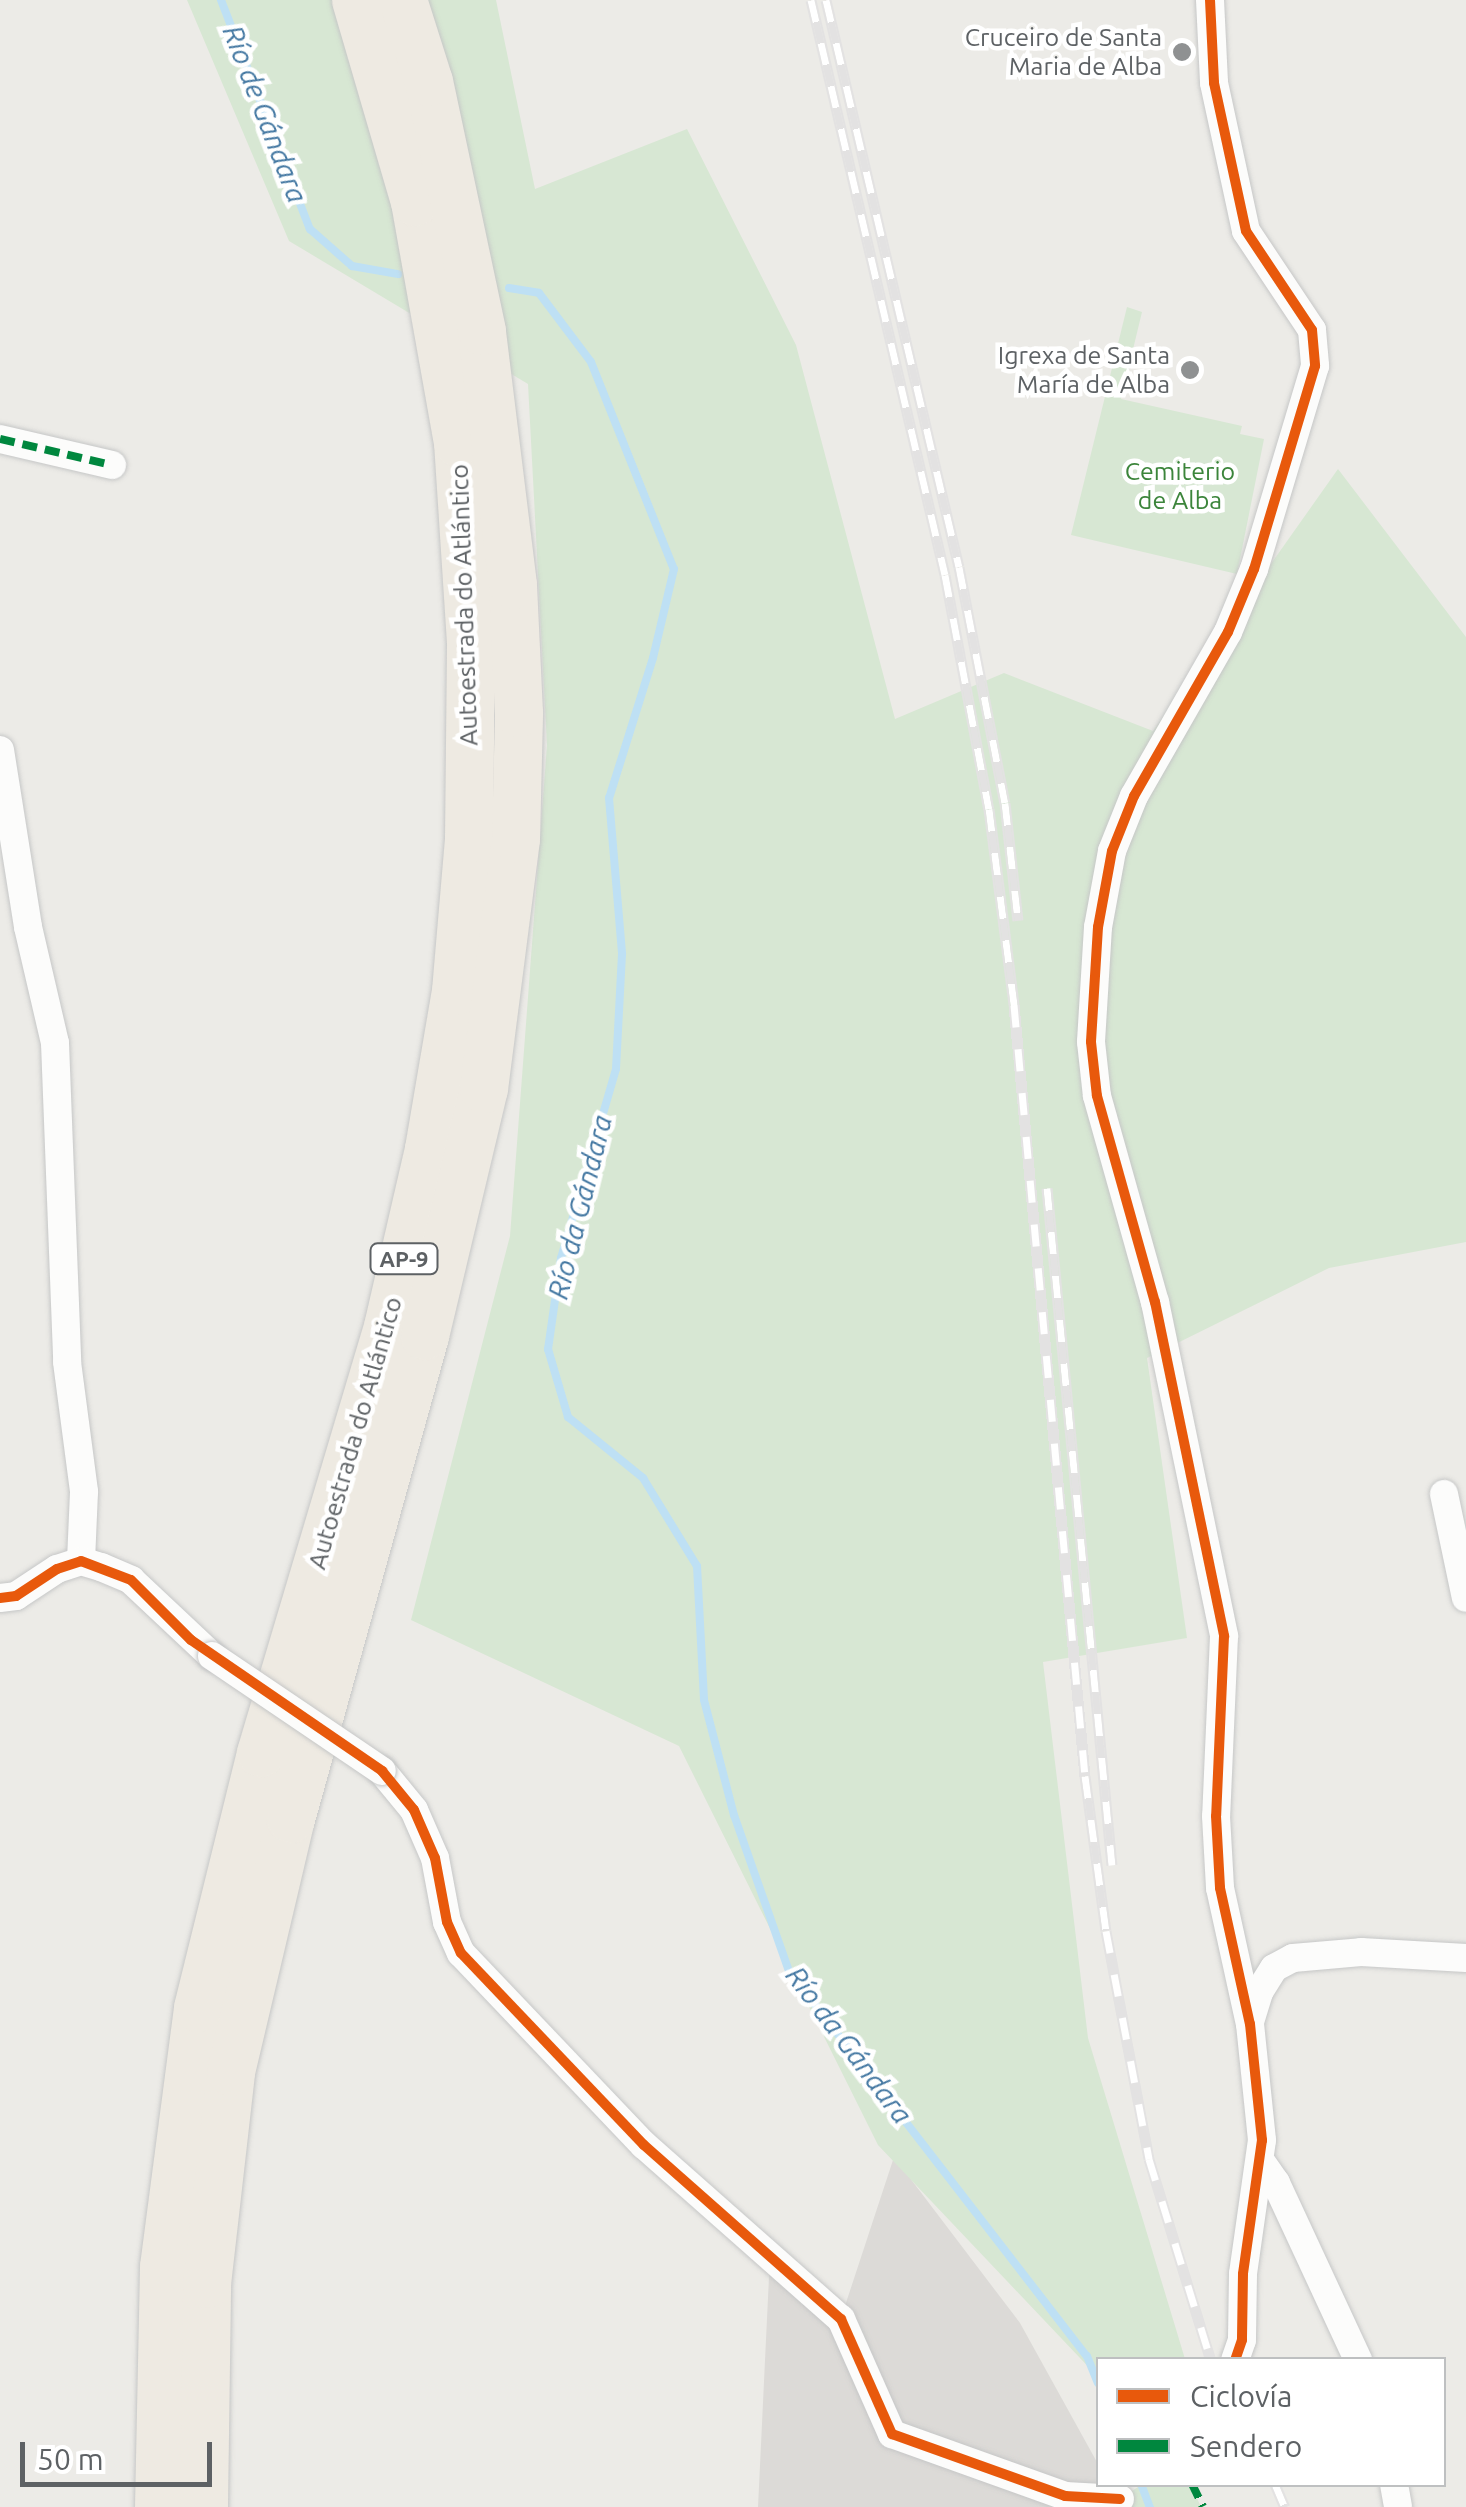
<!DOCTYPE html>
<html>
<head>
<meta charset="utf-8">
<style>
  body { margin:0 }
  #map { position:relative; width:1466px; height:2507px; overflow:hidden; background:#ecebe7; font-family:Ubuntu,sans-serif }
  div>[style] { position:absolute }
  .industrial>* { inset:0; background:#dcdad7 }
  .green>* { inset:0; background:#d7e7d3 }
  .stream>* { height:8px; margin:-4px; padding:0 4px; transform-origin:4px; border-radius:4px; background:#bee0f4 }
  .roads { filter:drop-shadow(0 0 2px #c6c7c7) drop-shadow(0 0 2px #c6c7c7) }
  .minor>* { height:28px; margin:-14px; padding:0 14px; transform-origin:14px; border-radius:14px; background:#fcfcfb }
  .motorway>* { height:48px; margin:-24px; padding:0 24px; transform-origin:24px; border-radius:24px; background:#eeeae2 }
  .rail>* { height:11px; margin-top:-5.5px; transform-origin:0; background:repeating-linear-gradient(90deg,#fff 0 22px,#e3e2e2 0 44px); box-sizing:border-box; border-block:2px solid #e3e2e2 }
  .bridges { filter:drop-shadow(0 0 2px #c6c7c7) drop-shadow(0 0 2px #c6c7c7) }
  .minor-bridge>* { height:28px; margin:-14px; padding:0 14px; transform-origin:14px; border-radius:14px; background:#fcfcfb }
  .quiet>* { height:8px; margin-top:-4px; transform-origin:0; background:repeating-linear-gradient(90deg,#00873e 0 15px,transparent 0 23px) }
  .cycleway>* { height:10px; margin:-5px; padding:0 5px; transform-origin:5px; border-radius:5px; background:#e8590c }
  .dots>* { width:28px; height:28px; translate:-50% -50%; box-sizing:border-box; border:5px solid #fff; border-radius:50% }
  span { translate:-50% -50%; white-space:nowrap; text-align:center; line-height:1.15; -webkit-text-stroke:9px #fff; paint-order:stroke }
  .shield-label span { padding:2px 8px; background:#fff; border:2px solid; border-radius:8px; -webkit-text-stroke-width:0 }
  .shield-label { font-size:22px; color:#5d6164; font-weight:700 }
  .poi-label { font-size:25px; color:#5d6164 }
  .right { translate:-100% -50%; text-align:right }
  .park-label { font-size:25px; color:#3c853b }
  .street-label { font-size:25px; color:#5d6164 }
  .water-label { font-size:28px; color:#4478a2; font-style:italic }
  .legend { position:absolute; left:1096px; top:2357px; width:350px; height:130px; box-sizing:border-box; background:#fff; border:2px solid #bec0c1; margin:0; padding:12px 18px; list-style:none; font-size:30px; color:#5d6164 }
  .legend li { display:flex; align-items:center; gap:20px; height:50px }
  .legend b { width:50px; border:2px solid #bec0c1 }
  .scale { position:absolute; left:20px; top:2442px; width:192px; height:45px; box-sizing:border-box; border:5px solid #5d6164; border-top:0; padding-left:12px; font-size:30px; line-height:35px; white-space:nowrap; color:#5d6164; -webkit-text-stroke:8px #fff; paint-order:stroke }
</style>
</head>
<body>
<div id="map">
  <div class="industrial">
    <div style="clip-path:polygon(894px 2157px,1020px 2323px,1098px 2464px,1098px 2484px,1112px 2507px,758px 2507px,770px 2256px,841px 2318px)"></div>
  </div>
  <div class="green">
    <div style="clip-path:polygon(187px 0,496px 0,535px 189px,687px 129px,796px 345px,895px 719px,1004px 673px,1153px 731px,1338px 469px,1466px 637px,1466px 1242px,1329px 1268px,1147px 1358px,1187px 1638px,1043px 1662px,1088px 2038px,1185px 2359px,1098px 2360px,1098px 2377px,878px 2145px,679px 1746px,411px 1620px,510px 1236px,547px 745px,528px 384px,289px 241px)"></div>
    <div style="clip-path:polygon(1127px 307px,1142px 312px,1121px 399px,1242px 426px,1240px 434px,1264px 439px,1237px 574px,1071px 535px)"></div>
    <div style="clip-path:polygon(1141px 2485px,1191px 2485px,1201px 2507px,1121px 2507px,1120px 2499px)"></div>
  </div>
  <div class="stream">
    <div style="left:221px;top:0;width:246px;rotate:68.8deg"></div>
    <div style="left:310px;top:229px;width:56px;rotate:41.4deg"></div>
    <div style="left:352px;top:266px;width:47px;rotate:9.9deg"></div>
    <div style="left:509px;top:288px;width:30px;rotate:9deg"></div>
    <div style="left:539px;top:293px;width:86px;rotate:53deg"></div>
    <div style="left:591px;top:362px;width:223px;rotate:68.2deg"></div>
    <div style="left:674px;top:569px;width:91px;rotate:103.3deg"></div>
    <div style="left:653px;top:658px;width:147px;rotate:107.4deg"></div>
    <div style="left:609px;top:798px;width:157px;rotate:85.2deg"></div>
    <div style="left:622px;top:954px;width:115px;rotate:93deg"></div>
    <div style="left:616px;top:1069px;width:197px;rotate:106.2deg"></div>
    <div style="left:561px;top:1258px;width:92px;rotate:98.1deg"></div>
    <div style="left:548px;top:1349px;width:71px;rotate:73.6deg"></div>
    <div style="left:568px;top:1417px;width:97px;rotate:39.1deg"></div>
    <div style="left:643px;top:1478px;width:103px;rotate:58.5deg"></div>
    <div style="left:697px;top:1566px;width:134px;rotate:87deg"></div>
    <div style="left:704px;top:1700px;width:119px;rotate:75.4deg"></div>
    <div style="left:734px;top:1815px;width:165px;rotate:70.6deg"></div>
    <div style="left:789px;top:1971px;width:487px;rotate:52.3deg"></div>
    <div style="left:1087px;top:2356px;width:29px;rotate:68deg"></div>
    <div style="left:1141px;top:2484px;width:25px;rotate:69deg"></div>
  </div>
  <div class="roads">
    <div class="minor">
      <div style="left:1210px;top:0;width:83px;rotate:87.2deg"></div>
      <div style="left:1214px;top:83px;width:151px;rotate:77.8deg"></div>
      <div style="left:1246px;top:231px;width:119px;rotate:56.3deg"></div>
      <div style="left:1312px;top:330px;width:36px;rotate:85deg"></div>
      <div style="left:1315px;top:366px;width:212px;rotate:106.7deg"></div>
      <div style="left:1254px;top:569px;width:68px;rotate:112.4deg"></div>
      <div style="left:1228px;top:632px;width:189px;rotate:119.8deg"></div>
      <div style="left:1134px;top:796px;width:59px;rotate:111.8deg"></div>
      <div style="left:1112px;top:851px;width:77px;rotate:100.4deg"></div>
      <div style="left:1098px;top:927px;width:115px;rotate:93.5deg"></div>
      <div style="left:1091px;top:1042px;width:54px;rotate:83.7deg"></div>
      <div style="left:1097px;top:1096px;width:214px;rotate:74.3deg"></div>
      <div style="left:1155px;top:1302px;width:341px;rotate:78.3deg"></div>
      <div style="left:1224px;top:1636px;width:180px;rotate:92.5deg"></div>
      <div style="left:1216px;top:1816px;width:72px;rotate:86.8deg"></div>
      <div style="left:1220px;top:1888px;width:139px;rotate:77.6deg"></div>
      <div style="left:1250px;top:2024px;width:117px;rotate:84.1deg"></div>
      <div style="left:1262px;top:2140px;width:135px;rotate:98.1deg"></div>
      <div style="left:1243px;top:2274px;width:66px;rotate:90.9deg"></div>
      <div style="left:1242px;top:2340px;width:21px;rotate:109deg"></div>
      <div style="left:0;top:439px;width:115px;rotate:13.1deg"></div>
      <div style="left:0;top:750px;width:179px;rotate:81deg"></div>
      <div style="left:28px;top:927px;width:119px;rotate:76.9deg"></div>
      <div style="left:55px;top:1043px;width:319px;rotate:87.8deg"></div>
      <div style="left:67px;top:1362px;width:131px;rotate:82.5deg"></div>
      <div style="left:84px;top:1492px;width:69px;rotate:92.5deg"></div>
      <div style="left:1444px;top:1494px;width:106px;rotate:78.1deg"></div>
      <div style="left:0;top:1598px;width:16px;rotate:-7deg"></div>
      <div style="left:16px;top:1596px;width:49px;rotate:-33.4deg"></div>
      <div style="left:57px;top:1569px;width:25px;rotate:-18deg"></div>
      <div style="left:81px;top:1561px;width:21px;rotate:17deg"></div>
      <div style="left:101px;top:1567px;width:33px;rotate:23deg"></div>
      <div style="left:131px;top:1580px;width:111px;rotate:43.2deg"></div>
      <div style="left:382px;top:1771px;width:50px;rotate:50.6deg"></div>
      <div style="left:414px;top:1810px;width:52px;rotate:66.4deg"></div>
      <div style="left:435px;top:1858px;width:65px;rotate:79.4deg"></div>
      <div style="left:447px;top:1922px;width:34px;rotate:66deg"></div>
      <div style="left:461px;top:1953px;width:265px;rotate:46.4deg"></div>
      <div style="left:644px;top:2145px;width:263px;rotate:41.5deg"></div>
      <div style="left:841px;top:2319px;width:126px;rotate:66.1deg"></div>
      <div style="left:892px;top:2434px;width:184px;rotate:19.7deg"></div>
      <div style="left:1065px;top:2496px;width:55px;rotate:3.1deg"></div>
      <div style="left:1250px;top:2022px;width:31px;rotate:-73deg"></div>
      <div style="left:1259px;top:1992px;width:28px;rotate:-58deg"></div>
      <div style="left:1274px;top:1968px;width:21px;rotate:-28deg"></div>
      <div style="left:1293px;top:1958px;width:68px;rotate:-5deg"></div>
      <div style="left:1361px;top:1952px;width:105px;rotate:3.3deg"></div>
      <div style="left:1260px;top:2160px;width:28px;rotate:55deg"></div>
      <div style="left:1276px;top:2183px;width:195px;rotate:65.1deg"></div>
      <div style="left:1394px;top:2484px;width:23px;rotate:80deg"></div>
    </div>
    <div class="motorway">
      <div style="left:159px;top:2507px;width:240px;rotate:-88.8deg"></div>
      <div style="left:164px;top:2267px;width:261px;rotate:-82.5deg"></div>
      <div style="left:198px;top:2008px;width:263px;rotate:-76.1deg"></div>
      <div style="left:261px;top:1753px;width:445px;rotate:-73.4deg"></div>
      <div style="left:388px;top:1327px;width:183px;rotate:-77deg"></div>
      <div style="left:429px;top:1149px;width:160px;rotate:-80.3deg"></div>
      <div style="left:456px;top:991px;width:153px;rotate:-85.1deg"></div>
      <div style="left:469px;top:839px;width:196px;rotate:-89.4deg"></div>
      <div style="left:471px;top:643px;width:200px;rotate:-93.7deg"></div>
      <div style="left:458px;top:443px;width:245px;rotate:-100.1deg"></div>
      <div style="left:415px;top:202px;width:210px;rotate:-106.3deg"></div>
      <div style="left:204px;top:2507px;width:223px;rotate:-89.2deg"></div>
      <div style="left:207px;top:2284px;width:213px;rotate:-83.5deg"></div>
      <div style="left:231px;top:2072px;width:260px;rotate:-76.7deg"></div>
      <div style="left:291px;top:1819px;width:501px;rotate:-74.49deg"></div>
      <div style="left:425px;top:1336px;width:254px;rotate:-76.6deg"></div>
      <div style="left:484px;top:1089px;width:252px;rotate:-82.7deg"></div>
      <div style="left:516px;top:839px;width:126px;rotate:-88.6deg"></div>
      <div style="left:519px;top:713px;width:128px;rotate:-92.7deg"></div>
      <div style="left:513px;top:585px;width:256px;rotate:-97deg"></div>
      <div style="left:482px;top:331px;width:255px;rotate:-102deg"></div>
      <div style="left:429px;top:82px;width:86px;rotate:-107.6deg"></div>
    </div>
  </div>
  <div class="rail">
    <div style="left:811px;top:0;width:590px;rotate:76.88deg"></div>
    <div style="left:945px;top:575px;width:238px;rotate:79.4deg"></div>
    <div style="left:989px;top:809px;width:198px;rotate:82.7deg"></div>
    <div style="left:1014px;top:1005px;width:774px;rotate:84.74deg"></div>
    <div style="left:1085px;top:1776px;width:156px;rotate:82.3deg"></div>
    <div style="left:1106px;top:1931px;width:232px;rotate:79.3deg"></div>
    <div style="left:1149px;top:2159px;width:210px;rotate:72.9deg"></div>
    <div style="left:826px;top:0;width:582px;rotate:76.8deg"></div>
    <div style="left:959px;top:567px;width:240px;rotate:79deg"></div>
    <div style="left:1005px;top:803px;width:118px;rotate:83.7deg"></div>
    <div style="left:1047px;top:1188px;width:680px;rotate:84.52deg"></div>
    <div style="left:1275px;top:2484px;width:25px;rotate:67deg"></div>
  </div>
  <div class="bridges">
    <div class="minor-bridge">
      <div style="left:212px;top:1656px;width:205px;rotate:34.1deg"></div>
    </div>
  </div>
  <div class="quiet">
    <div style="left:0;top:439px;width:115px;rotate:13.1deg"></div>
    <div style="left:1192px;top:2484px;width:25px;rotate:64deg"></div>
  </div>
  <div class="cycleway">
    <div style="left:1210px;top:0;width:83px;rotate:87.2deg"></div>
    <div style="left:1214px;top:83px;width:151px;rotate:77.8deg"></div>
    <div style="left:1246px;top:231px;width:119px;rotate:56.3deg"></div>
    <div style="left:1312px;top:330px;width:36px;rotate:85deg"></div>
    <div style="left:1315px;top:366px;width:212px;rotate:106.7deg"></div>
    <div style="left:1254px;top:569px;width:68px;rotate:112.4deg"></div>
    <div style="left:1228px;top:632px;width:189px;rotate:119.8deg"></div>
    <div style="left:1134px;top:796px;width:59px;rotate:111.8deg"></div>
    <div style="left:1112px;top:851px;width:77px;rotate:100.4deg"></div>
    <div style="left:1098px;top:927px;width:115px;rotate:93.5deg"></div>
    <div style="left:1091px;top:1042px;width:54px;rotate:83.7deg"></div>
    <div style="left:1097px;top:1096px;width:214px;rotate:74.3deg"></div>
    <div style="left:1155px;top:1302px;width:341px;rotate:78.3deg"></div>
    <div style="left:1224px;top:1636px;width:180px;rotate:92.5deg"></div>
    <div style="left:1216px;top:1816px;width:72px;rotate:86.8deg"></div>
    <div style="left:1220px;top:1888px;width:139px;rotate:77.6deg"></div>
    <div style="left:1250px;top:2024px;width:117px;rotate:84.1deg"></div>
    <div style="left:1262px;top:2140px;width:135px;rotate:98.1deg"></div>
    <div style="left:1243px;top:2274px;width:66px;rotate:90.9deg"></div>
    <div style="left:1242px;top:2340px;width:21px;rotate:109deg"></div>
    <div style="left:0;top:1598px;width:16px;rotate:-7deg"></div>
    <div style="left:16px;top:1596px;width:49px;rotate:-33.4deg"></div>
    <div style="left:57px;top:1569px;width:25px;rotate:-18deg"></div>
    <div style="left:81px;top:1561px;width:53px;rotate:20.8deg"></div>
    <div style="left:131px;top:1580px;width:85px;rotate:45deg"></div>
    <div style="left:191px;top:1640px;width:232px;rotate:34.4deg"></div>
    <div style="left:382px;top:1771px;width:50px;rotate:50.6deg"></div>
    <div style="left:414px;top:1810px;width:52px;rotate:66.4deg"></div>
    <div style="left:435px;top:1858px;width:65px;rotate:79.4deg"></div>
    <div style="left:447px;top:1922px;width:34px;rotate:66deg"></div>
    <div style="left:461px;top:1953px;width:265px;rotate:46.4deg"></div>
    <div style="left:644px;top:2145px;width:263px;rotate:41.5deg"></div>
    <div style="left:841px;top:2319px;width:126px;rotate:66.1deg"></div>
    <div style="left:892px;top:2434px;width:184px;rotate:19.7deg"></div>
    <div style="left:1065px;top:2496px;width:55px;rotate:3.1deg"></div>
  </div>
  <div class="dots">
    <div style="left:1182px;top:52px;background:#8f9192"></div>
    <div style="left:1190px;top:370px;background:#8f9192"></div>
  </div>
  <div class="shield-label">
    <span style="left:404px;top:1259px">AP-9</span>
  </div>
  <div class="poi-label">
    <span class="right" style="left:1162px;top:52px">Cruceiro de Santa<br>Maria de Alba</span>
    <span class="right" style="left:1170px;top:370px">Igrexa de Santa<br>María de Alba</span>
  </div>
  <div class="park-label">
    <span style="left:1180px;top:486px">Cemiterio<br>de Alba</span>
  </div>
  <div class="street-label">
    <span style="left:464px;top:605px;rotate:-92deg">Autoestrada do Atlántico</span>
    <span style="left:355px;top:1433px;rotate:-74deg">Autoestrada do Atlántico</span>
  </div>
  <div class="water-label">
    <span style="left:265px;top:114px;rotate:69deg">Río de Gándara</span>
    <span style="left:580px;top:1207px;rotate:-76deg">Río da Gándara</span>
    <span style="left:849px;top:2045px;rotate:53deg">Río da Gándara</span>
  </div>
  <ul class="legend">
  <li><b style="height:12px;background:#e8590c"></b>Ciclovía</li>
  <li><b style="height:12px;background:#00873e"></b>Sendero</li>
  </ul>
  <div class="scale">50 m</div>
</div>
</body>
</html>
